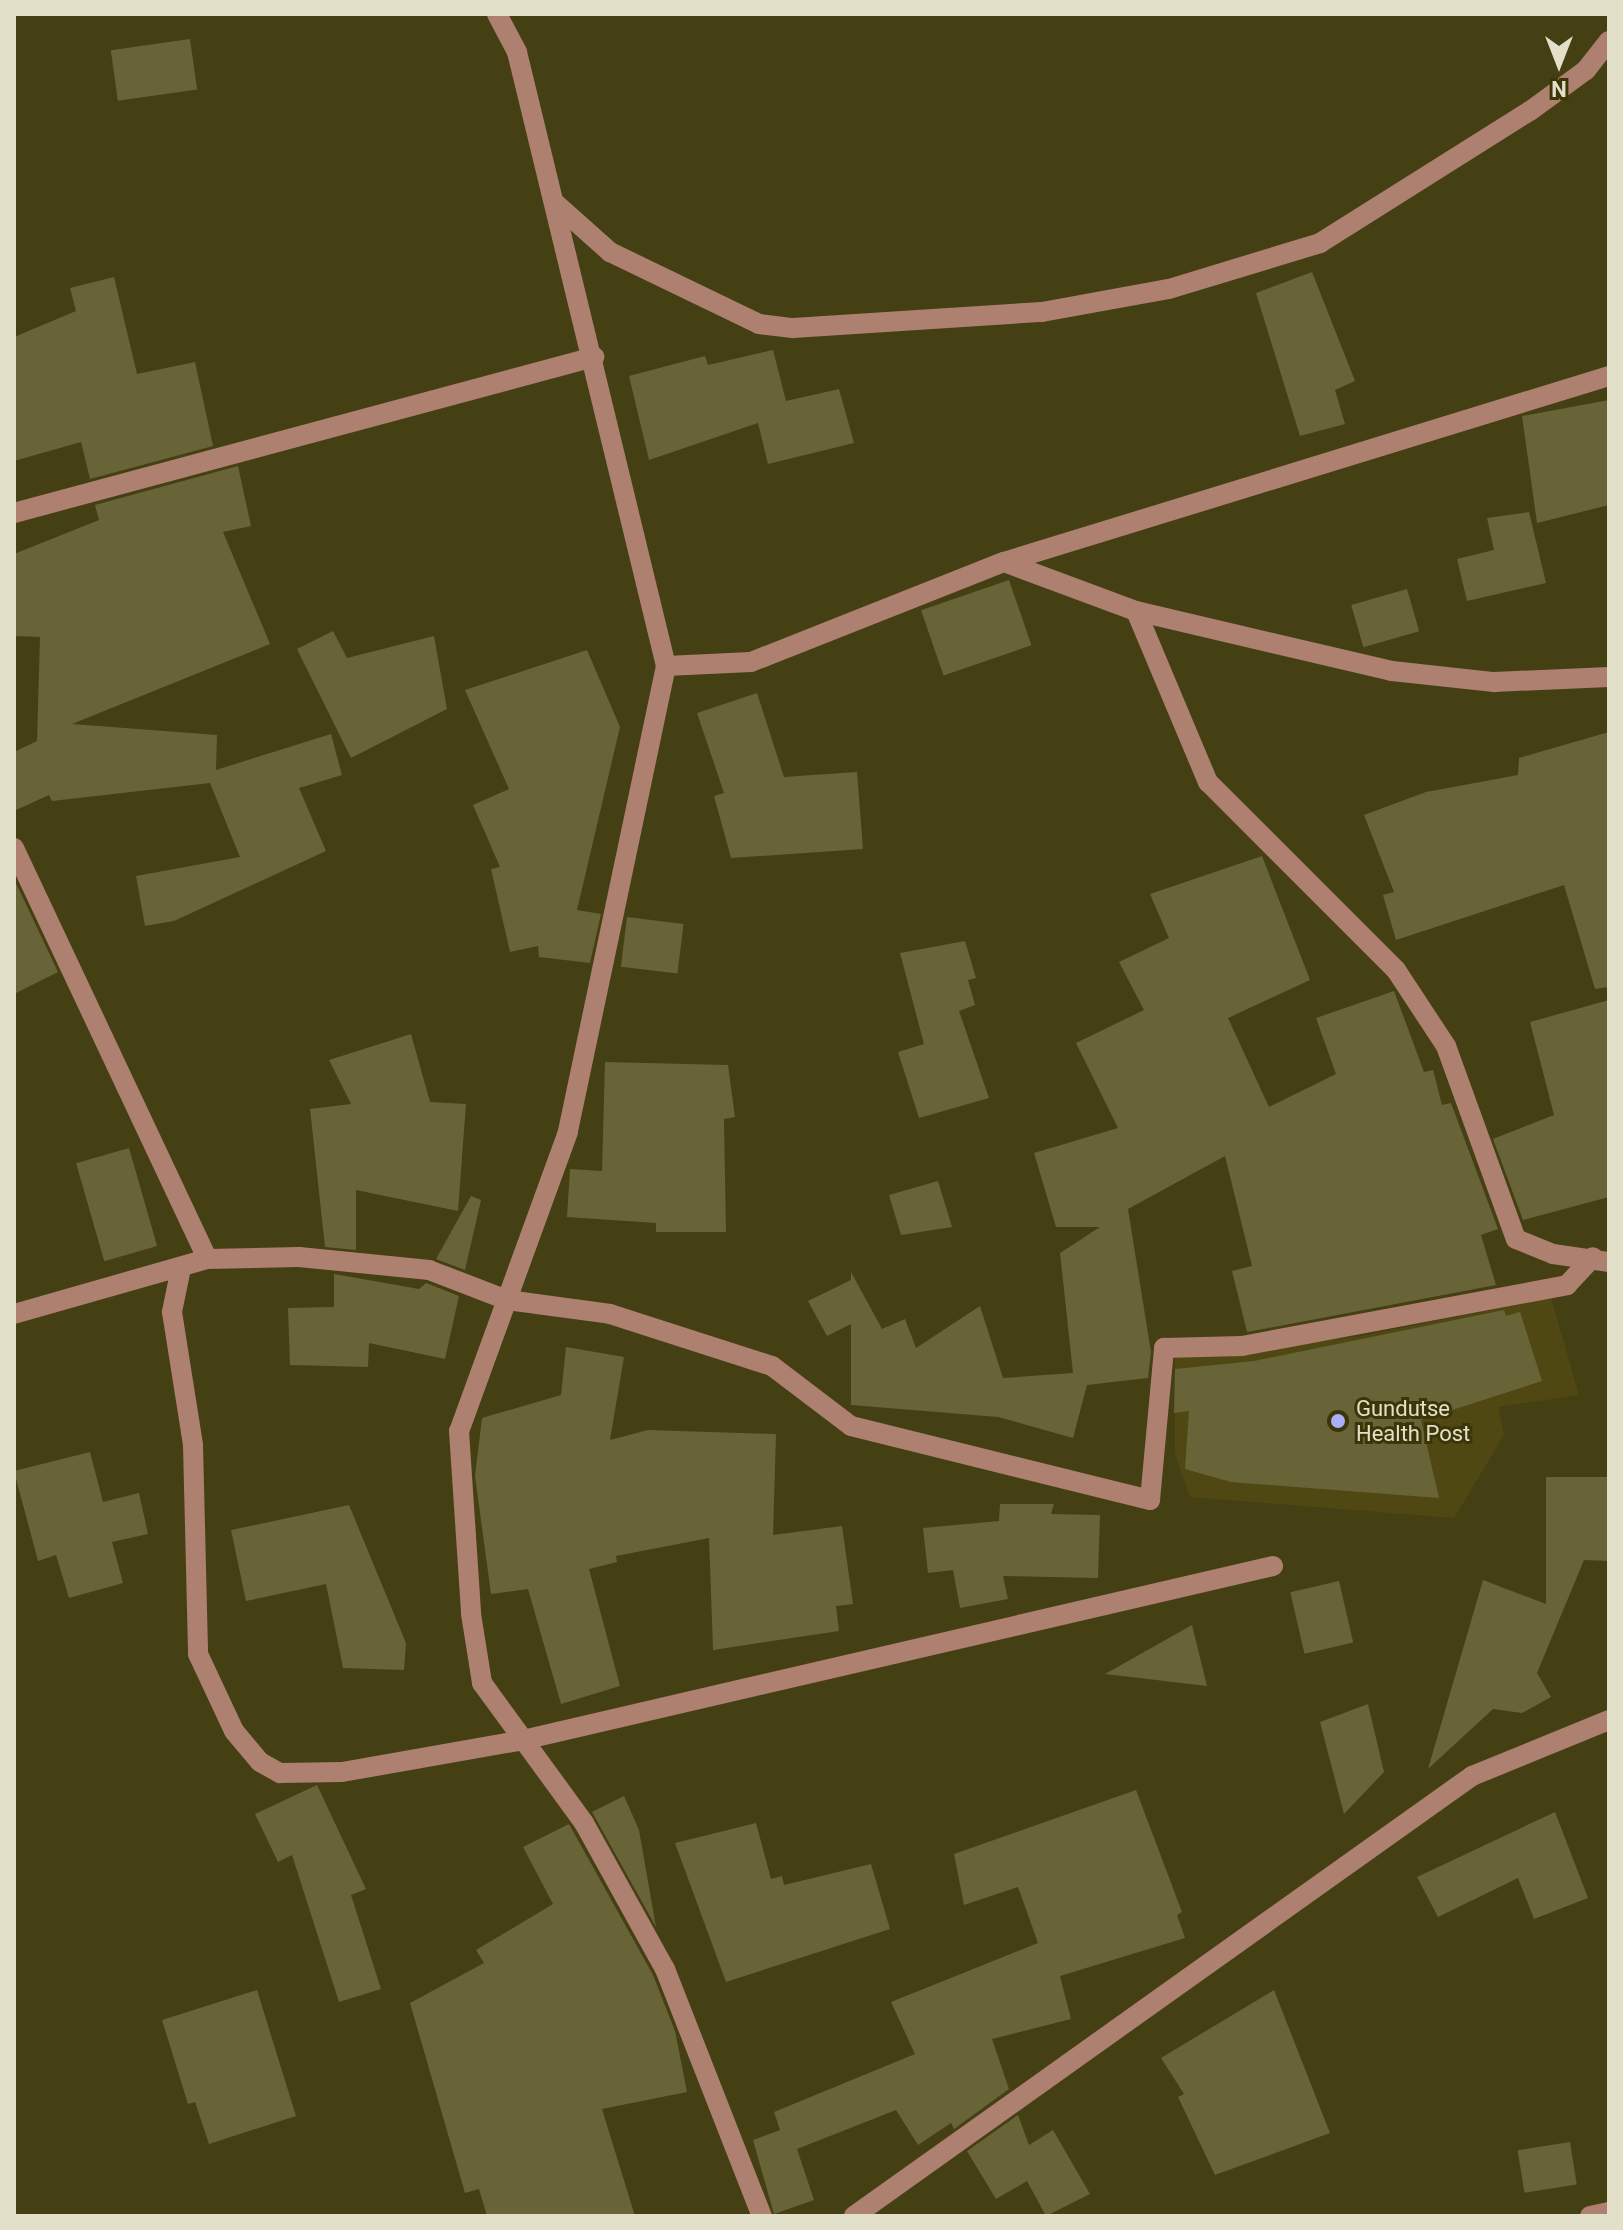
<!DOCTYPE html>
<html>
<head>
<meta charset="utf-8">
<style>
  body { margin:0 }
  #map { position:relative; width:1623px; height:2230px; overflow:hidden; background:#453f14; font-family:Roboto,sans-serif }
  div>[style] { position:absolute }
  .built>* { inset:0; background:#504813 }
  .building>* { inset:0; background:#696338; transform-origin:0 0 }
  .minor>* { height:20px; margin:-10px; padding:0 10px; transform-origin:10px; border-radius:10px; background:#ad806f }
  .dots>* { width:22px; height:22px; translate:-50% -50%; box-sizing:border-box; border:4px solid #3b3507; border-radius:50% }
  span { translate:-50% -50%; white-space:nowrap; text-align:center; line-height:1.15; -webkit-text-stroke:6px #3b3507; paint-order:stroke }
  .poi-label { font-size:22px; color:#e3e0c9 }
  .left { translate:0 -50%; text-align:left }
  .frame { position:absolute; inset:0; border:16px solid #e3e0c9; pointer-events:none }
  .north { position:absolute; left:1519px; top:24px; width:80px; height:80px; -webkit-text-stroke:6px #3b3507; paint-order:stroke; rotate:180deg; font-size:22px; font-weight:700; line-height:32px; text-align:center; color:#e3e0c9 }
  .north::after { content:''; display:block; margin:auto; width:28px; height:36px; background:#e3e0c9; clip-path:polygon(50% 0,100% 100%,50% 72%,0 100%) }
</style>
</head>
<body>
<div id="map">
  <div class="built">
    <div style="clip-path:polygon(1551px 1298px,1579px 1395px,1498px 1407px,1504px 1435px,1454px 1518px,1190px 1497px,1175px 1454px,1175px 1356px,1356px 1337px)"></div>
  </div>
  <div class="building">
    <div style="left:190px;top:39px;width:51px;height:80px;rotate:82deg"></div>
    <div style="clip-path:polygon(1312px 272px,1355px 381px,1335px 390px,1345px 424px,1300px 436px,1256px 293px)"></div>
    <div style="clip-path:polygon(114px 277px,137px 374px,195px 362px,213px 446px,90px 479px,81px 442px,14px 461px,14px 337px,76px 311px,70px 288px)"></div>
    <div style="clip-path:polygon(773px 350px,786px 401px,839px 389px,854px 443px,768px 464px,758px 423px,649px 460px,629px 376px,705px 356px,708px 365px)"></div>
    <div style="clip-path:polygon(1609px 400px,1609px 505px,1537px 523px,1522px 416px)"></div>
    <div style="clip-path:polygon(238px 466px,251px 526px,223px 532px,270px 644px,72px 724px,217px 735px,216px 770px,331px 734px,342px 775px,299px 788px,326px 851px,174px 921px,145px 926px,136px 876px,240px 857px,210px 783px,52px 801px,49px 795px,14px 811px,14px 752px,37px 741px,40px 637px,14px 636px,14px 554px,99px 520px,95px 505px)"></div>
    <div style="clip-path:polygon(1529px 512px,1546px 583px,1467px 601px,1457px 559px,1494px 550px,1487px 518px)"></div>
    <div style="left:1009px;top:580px;width:69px;height:93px;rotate:71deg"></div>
    <div style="left:1407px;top:589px;width:44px;height:58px;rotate:74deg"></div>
    <div style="clip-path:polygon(333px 631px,347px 658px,434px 636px,447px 709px,351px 758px,297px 649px)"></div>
    <div style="clip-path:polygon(587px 650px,620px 727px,577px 910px,601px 914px,590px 963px,539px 957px,538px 946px,510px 952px,491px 869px,500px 867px,473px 805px,509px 789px,465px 690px)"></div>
    <div style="clip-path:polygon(757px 693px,784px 777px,857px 772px,863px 849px,731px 858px,714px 796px,724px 793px,697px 713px)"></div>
    <div style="clip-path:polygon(1609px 732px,1609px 987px,1595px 989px,1564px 885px,1396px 940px,1383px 895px,1394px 892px,1364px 815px,1426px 792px,1518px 775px,1519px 758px)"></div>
    <div style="clip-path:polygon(1262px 856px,1310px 980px,1228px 1018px,1269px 1107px,1336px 1074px,1316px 1018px,1394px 991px,1424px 1072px,1433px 1070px,1442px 1105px,1451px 1103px,1498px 1229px,1481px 1235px,1496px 1285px,1247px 1332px,1232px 1271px,1252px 1266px,1225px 1156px,1128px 1209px,1151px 1352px,1148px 1378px,1087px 1385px,1073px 1438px,998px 1417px,851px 1405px,851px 1324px,827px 1336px,808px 1301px,851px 1280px,851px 1272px,882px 1329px,905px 1319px,916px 1348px,980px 1306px,1003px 1378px,1073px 1373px,1060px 1253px,1100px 1227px,1056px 1227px,1034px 1153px,1118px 1128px,1076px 1043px,1144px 1010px,1119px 962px,1169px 938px,1150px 894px)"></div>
    <div style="clip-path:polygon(14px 879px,58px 972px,14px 994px)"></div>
    <div style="left:627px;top:917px;width:57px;height:50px;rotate:7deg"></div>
    <div style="clip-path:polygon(965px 941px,976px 978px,968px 980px,975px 1005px,959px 1011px,989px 1098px,919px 1118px,898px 1052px,924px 1044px,900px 953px)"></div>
    <div style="clip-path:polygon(1609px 1000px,1609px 1197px,1523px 1220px,1493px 1139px,1554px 1115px,1530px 1022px)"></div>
    <div style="clip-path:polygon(411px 1034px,430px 1102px,466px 1104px,458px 1211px,356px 1190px,356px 1250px,325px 1247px,310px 1109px,351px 1104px,329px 1060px)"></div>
    <div style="clip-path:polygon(605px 1062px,728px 1065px,735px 1117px,724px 1119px,726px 1232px,656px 1232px,656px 1223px,567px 1217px,570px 1169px,602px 1171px)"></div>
    <div style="left:129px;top:1148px;width:102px;height:55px;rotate:74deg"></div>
    <div style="clip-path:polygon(938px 1181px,952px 1227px,901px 1235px,889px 1195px)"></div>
    <div style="clip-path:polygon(471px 1196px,481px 1200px,465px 1270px,436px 1259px)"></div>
    <div style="clip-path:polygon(334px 1274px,419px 1289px,426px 1283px,459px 1296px,445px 1359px,369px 1343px,368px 1367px,290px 1365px,288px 1308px,334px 1307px)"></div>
    <div style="clip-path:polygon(1504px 1310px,1506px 1316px,1520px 1312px,1542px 1381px,1421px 1420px,1439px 1498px,1231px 1482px,1185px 1469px,1189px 1411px,1174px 1413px,1175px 1369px,1254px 1361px)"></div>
    <div style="clip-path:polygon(566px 1347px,624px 1357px,610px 1440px,648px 1430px,776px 1434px,773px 1535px,842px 1526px,853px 1604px,836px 1606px,839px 1631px,713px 1650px,709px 1538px,616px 1556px,617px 1562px,589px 1569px,620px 1686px,561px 1704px,528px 1589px,491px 1594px,475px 1476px,482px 1418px,561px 1395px)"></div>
    <div style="clip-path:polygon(90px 1452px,103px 1502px,139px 1493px,148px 1534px,112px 1542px,123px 1583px,69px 1598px,56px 1555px,38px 1561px,14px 1471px)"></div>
    <div style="clip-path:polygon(1546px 1477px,1609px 1477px,1609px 1561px,1584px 1560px,1537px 1673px,1551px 1697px,1522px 1713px,1493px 1709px,1428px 1769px,1483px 1580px,1546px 1604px)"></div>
    <div style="clip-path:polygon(1000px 1504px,1054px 1504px,1051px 1514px,1100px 1515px,1098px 1578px,1003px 1576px,1008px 1599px,960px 1608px,953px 1570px,928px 1573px,923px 1528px,999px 1521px)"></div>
    <div style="clip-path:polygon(349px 1505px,406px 1643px,404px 1670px,343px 1668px,326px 1584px,246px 1601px,231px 1530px)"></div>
    <div style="left:1339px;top:1581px;width:63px;height:50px;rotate:77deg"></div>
    <div style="clip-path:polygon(1192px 1625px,1207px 1686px,1105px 1674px)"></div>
    <div style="clip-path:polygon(1368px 1704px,1384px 1772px,1344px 1814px,1320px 1722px)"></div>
    <div style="clip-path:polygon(317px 1785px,366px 1889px,351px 1895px,381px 1989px,339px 2002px,292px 1855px,278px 1862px,255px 1814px)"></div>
    <div style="clip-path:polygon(1136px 1790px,1182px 1912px,1177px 1915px,1185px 1938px,1060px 1976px,1071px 2019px,992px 2039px,1009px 2089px,954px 2129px,951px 2123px,918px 2145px,896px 2110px,797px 2149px,814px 2200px,774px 2214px,753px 2140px,780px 2130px,774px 2112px,915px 2054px,891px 2002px,1038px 1943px,1018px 1887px,964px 1905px,954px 1854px)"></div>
    <div style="clip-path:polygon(624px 1796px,639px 1830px,656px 1927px,592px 1812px)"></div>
    <div style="clip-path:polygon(1555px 1812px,1588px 1898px,1534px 1919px,1518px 1878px,1438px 1917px,1417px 1877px)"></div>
    <div style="clip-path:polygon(756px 1823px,771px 1879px,782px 1876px,784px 1885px,871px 1864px,890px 1929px,726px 1982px,675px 1843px)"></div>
    <div style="clip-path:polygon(569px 1824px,653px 1975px,675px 2031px,687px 2092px,602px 2109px,635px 2216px,487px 2216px,479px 2189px,465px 2193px,410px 2003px,484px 1963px,476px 1950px,553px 1904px,523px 1847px)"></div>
    <div style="clip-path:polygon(257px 1990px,296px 2116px,209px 2144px,195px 2102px,188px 2104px,162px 2020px)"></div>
    <div style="clip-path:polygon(1274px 1990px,1330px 2133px,1215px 2175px,1178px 2097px,1184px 2094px,1161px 2058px)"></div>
    <div style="clip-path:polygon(1018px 2115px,1029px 2145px,1053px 2130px,1090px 2194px,1046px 2216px,1027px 2181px,996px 2199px,967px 2151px)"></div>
    <div style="left:1570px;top:2142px;width:43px;height:53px;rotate:81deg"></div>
  </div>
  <div class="minor">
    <div style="left:497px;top:14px;width:43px;rotate:62.2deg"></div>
    <div style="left:517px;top:52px;width:632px;rotate:76.36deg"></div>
    <div style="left:666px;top:666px;width:476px;rotate:101.9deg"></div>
    <div style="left:568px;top:1132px;width:318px;rotate:110deg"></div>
    <div style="left:459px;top:1431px;width:183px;rotate:86.2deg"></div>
    <div style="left:471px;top:1614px;width:70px;rotate:80.9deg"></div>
    <div style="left:482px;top:1683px;width:173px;rotate:53.9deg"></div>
    <div style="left:584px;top:1823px;width:167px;rotate:61deg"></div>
    <div style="left:665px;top:1969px;width:265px;rotate:68.6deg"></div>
    <div style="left:555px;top:203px;width:74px;rotate:41.7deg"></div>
    <div style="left:610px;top:252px;width:165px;rotate:25.8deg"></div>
    <div style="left:759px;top:324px;width:34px;rotate:7deg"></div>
    <div style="left:793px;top:328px;width:250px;rotate:-3.7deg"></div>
    <div style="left:1042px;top:312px;width:129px;rotate:-10.3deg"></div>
    <div style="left:1169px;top:289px;width:158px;rotate:-16.9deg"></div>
    <div style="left:1320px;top:243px;width:248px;rotate:-32.2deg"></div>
    <div style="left:1530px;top:111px;width:69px;rotate:-36.2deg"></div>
    <div style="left:1586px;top:70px;width:37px;rotate:-52deg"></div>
    <div style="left:14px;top:513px;width:601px;rotate:-15.05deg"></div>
    <div style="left:1004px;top:562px;width:633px;rotate:-17.09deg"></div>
    <div style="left:1136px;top:611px;width:263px;rotate:13.2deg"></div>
    <div style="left:1392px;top:671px;width:103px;rotate:6.2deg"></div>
    <div style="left:1494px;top:682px;width:115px;rotate:-2.5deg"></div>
    <div style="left:666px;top:666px;width:85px;rotate:-2.7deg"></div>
    <div style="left:751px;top:662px;width:272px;rotate:-21.6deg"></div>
    <div style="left:1004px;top:562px;width:141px;rotate:20.4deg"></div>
    <div style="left:1136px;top:611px;width:186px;rotate:67.2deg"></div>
    <div style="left:1208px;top:782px;width:266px;rotate:45deg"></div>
    <div style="left:1396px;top:970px;width:91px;rotate:56.7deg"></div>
    <div style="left:1446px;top:1046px;width:205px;rotate:70.1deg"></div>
    <div style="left:1516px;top:1239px;width:40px;rotate:22deg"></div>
    <div style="left:1553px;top:1254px;width:57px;rotate:8.1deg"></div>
    <div style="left:14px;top:848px;width:454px;rotate:64.8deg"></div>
    <div style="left:181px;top:1268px;width:45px;rotate:101.6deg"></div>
    <div style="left:172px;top:1312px;width:135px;rotate:81deg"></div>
    <div style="left:193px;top:1445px;width:209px;rotate:88.6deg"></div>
    <div style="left:198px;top:1654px;width:85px;rotate:64.9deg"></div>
    <div style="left:234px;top:1731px;width:40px;rotate:50deg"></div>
    <div style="left:260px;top:1762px;width:23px;rotate:29deg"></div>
    <div style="left:280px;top:1773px;width:62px;rotate:-0.9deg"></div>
    <div style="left:342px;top:1772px;width:184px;rotate:-10deg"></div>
    <div style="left:523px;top:1740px;width:770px;rotate:-13.06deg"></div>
    <div style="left:14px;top:1314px;width:201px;rotate:-15.9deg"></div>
    <div style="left:207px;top:1259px;width:92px;rotate:-1.2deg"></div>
    <div style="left:299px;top:1257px;width:131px;rotate:5.7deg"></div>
    <div style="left:429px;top:1270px;width:84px;rotate:21deg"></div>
    <div style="left:507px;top:1300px;width:104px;rotate:7.7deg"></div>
    <div style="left:610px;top:1314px;width:170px;rotate:17.8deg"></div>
    <div style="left:772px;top:1366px;width:99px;rotate:37.2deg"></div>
    <div style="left:851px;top:1426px;width:308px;rotate:13.9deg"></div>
    <div style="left:1150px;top:1500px;width:153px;rotate:-84.7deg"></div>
    <div style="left:1164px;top:1348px;width:78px;rotate:-1.5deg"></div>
    <div style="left:1242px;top:1346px;width:331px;rotate:-10.6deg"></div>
    <div style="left:1567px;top:1285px;width:38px;rotate:-47deg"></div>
    <div style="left:854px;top:2216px;width:759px;rotate:-35.45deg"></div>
    <div style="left:1472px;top:1776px;width:148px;rotate:-22.2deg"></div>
    <div style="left:1590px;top:2216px;width:19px;rotate:-12deg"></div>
  </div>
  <div class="dots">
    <div style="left:1338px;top:1421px;background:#abaffb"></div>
  </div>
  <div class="poi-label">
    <span class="left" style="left:1356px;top:1421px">Gundutse<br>Health Post</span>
  </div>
  <div class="frame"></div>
  <div class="north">N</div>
</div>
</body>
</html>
